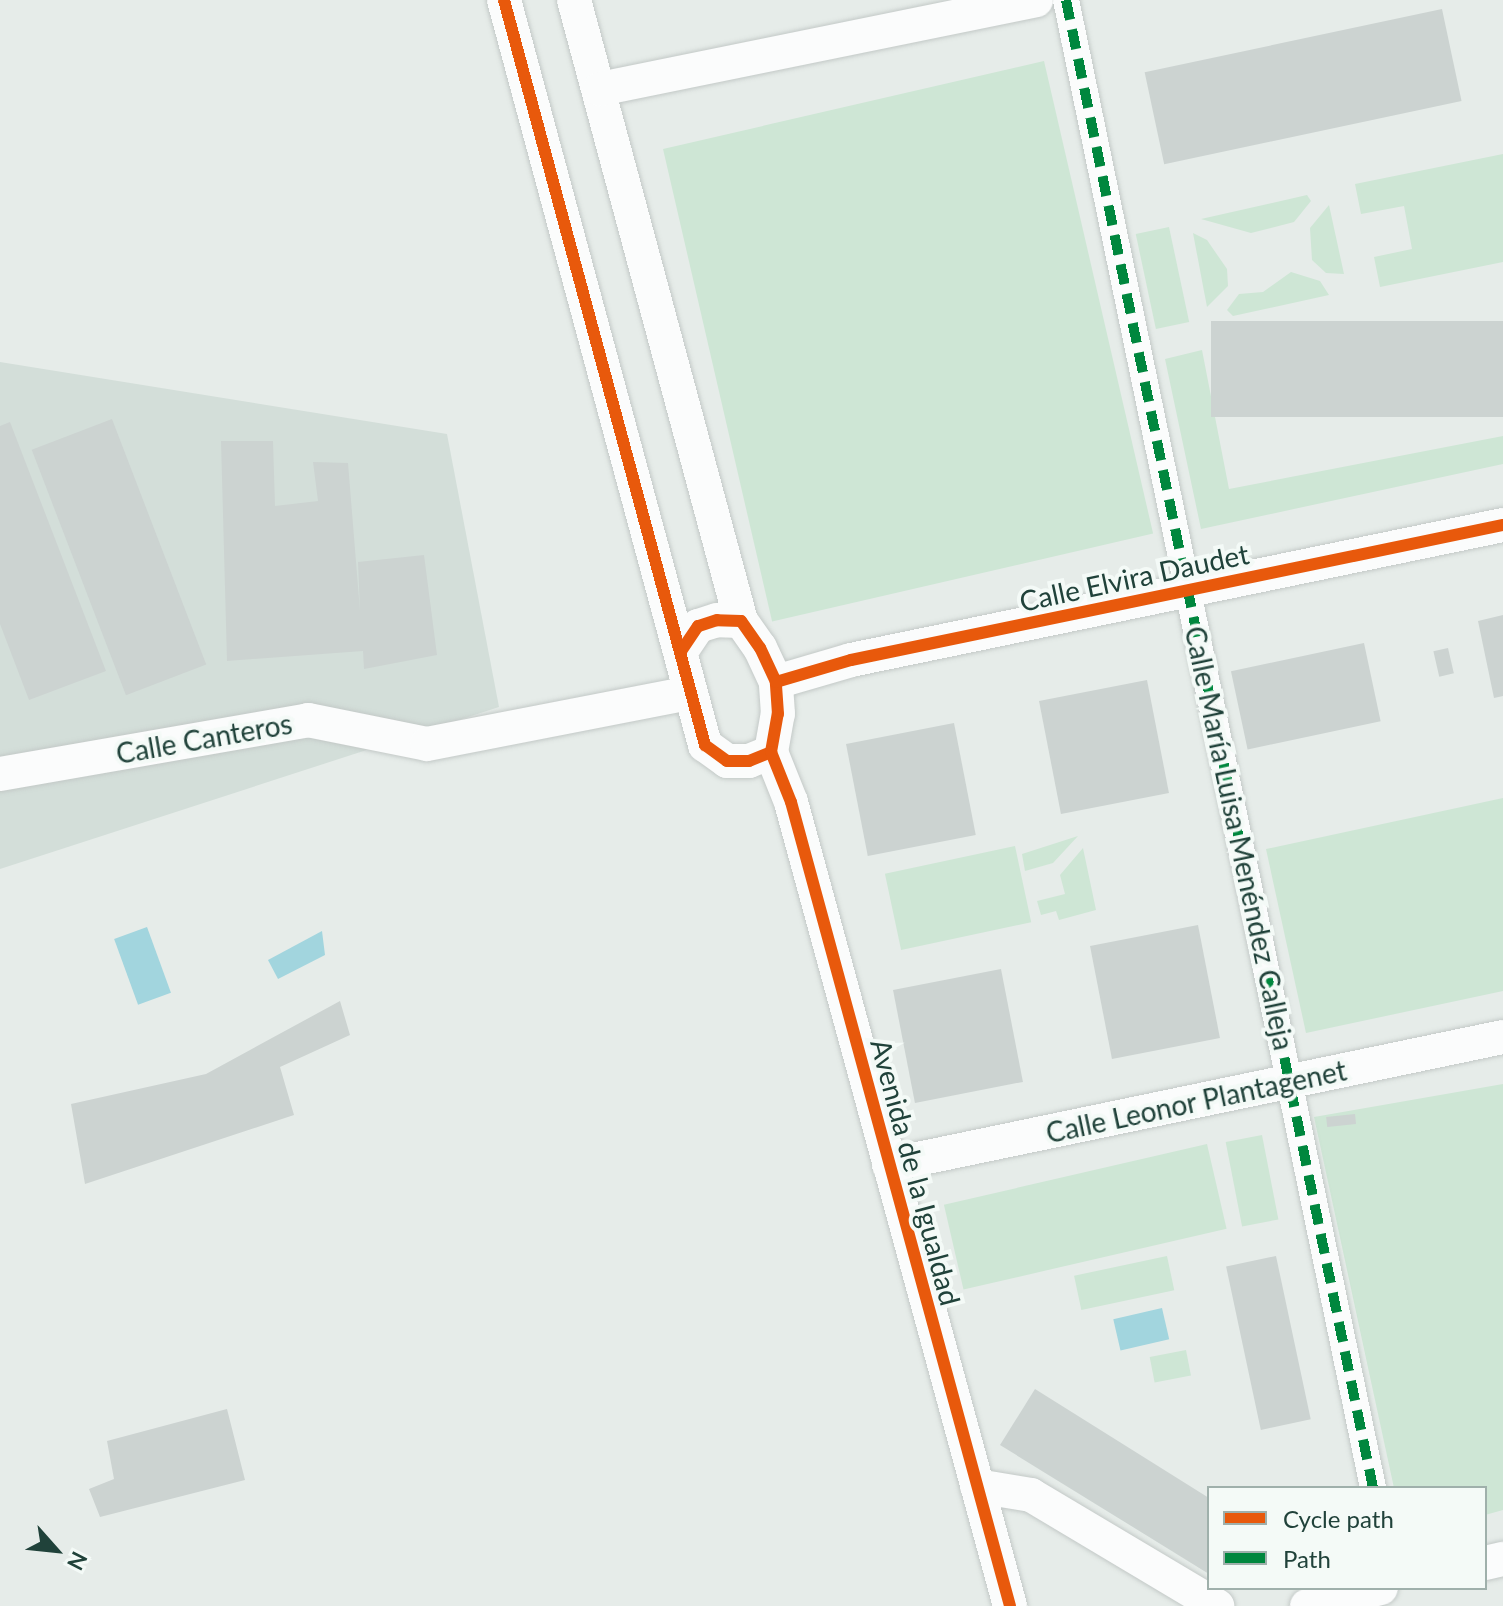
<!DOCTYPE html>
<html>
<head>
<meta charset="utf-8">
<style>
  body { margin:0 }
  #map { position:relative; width:1503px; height:1606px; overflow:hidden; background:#e6ece9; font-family:Lato,sans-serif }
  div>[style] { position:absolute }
  .built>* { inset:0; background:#d3ded9 }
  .green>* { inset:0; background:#cee6d5; transform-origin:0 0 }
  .water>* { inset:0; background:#a2d5de; transform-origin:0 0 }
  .building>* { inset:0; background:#ccd3d1; transform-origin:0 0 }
  .roads { filter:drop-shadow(0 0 2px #c3c9c7) drop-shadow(0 0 2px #c3c9c7) }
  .pedestrian>* { height:26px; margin:-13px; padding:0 13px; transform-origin:13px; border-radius:13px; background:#fbfcfc }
  .minor>* { height:34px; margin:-17px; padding:0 17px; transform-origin:17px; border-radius:17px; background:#fbfcfc }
  .quiet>* { height:10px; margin-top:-5px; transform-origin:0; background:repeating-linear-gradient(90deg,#00873e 0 20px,transparent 0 30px) }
  .cycleway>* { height:12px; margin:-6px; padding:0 6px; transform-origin:6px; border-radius:6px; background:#e8590c }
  span { translate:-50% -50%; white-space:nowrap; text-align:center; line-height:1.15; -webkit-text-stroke:8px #f4faf7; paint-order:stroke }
  .street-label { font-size:28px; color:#20423a }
  .legend { position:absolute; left:1207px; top:1486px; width:280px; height:104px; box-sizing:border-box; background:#f4faf7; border:2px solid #9fb0ab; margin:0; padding:10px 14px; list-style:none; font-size:24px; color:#20423a }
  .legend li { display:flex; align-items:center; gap:16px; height:40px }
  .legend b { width:40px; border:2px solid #9fb0ab }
  .north { position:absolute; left:16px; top:1510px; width:80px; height:80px; -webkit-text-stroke:6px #f4faf7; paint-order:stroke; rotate:117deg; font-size:22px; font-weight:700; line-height:32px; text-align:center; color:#20423a }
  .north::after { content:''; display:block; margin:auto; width:28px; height:36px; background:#20423a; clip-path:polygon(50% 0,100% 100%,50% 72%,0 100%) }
</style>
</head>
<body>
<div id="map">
  <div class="built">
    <div style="clip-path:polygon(0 362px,447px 434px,499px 707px,0 869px)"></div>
  </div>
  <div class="green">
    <div style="left:1044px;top:61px;width:485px;height:391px;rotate:77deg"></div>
    <div style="clip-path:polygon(1503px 154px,1503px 262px,1380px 287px,1374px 257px,1412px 249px,1404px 206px,1361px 214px,1355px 184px)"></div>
    <div style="clip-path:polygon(1307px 195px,1311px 201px,1294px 222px,1251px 233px,1201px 219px)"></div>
    <div style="clip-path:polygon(1329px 205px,1344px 274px,1326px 273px,1312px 260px,1310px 228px)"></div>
    <div style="left:1169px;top:227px;width:97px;height:34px;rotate:78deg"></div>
    <div style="clip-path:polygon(1193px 233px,1207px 240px,1227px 269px,1228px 286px,1207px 307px)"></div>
    <div style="clip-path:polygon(1291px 272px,1320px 281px,1329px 295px,1233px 316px,1227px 310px,1239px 294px,1263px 292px)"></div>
    <div style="clip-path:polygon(1202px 350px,1229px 489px,1503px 436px,1503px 464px,1201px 529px,1165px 359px)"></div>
    <div style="clip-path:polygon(1503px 798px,1503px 991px,1306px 1033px,1266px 849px)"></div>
    <div style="clip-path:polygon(1078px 836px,1053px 863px,1025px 871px,1022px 854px)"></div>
    <div style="left:1015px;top:846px;width:78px;height:133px;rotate:78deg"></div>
    <div style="clip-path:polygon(1083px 848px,1096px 910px,1059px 920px,1056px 911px,1041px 915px,1037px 901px,1065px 894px,1060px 875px)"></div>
    <div style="clip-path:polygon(1503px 1084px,1503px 1510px,1485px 1515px,1485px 1488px,1394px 1488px,1314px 1117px)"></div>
    <div style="left:1262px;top:1135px;width:86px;height:37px;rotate:79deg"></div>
    <div style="left:1207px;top:1144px;width:87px;height:270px;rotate:77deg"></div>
    <div style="left:1167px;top:1256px;width:35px;height:95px;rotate:78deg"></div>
    <div style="left:1186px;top:1350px;width:26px;height:37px;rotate:79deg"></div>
  </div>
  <div class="water">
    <div style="left:147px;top:927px;width:70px;height:35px;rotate:70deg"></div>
    <div style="clip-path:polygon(322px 931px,325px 955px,278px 979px,268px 960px)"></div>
    <div style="left:1162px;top:1308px;width:32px;height:50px;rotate:77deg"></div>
  </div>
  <div class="building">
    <div style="left:1442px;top:9px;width:94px;height:304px;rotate:78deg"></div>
    <div style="left:1503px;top:321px;width:96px;height:292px;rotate:90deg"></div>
    <div style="left:112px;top:419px;width:263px;height:86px;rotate:69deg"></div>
    <div style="clip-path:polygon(10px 422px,106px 671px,29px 700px,0 624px,0 426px)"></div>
    <div style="clip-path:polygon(221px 441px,273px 441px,275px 506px,318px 501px,313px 462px,348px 463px,360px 611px,358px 562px,424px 555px,437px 655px,364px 669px,363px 651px,227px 661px)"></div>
    <div style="clip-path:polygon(1503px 615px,1503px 696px,1494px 698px,1478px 621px)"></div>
    <div style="left:1364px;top:643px;width:80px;height:136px;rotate:78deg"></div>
    <div style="left:1448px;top:648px;width:26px;height:15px;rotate:77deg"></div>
    <div style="left:1147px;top:680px;width:115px;height:110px;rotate:79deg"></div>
    <div style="left:954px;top:723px;width:114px;height:110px;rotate:79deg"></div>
    <div style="left:1198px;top:925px;width:115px;height:110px;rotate:79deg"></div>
    <div style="left:1001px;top:969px;width:115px;height:110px;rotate:79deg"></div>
    <div style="clip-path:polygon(340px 1001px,350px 1035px,280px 1067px,294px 1115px,85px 1184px,71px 1104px,206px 1074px)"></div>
    <div style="left:1355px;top:1114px;width:10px;height:29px;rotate:84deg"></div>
    <div style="left:1276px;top:1256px;width:167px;height:51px;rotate:78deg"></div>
    <div style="clip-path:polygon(1035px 1389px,1209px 1498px,1209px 1574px,1000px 1445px)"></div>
    <div style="clip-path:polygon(227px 1409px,245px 1480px,100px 1517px,89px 1489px,114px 1479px,107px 1441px)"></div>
  </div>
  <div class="roads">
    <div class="pedestrian">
      <div style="left:1066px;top:0;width:1519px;rotate:78.34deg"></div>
    </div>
    <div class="minor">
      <div style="left:504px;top:0;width:772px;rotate:74.9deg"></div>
      <div style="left:705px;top:745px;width:27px;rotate:36deg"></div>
      <div style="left:727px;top:761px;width:22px"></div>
      <div style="left:749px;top:761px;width:24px;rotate:-22deg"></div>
      <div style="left:771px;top:752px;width:39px;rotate:-80deg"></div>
      <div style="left:778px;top:714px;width:32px;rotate:-94deg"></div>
      <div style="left:776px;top:682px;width:38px;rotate:-115deg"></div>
      <div style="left:760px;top:648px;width:33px;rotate:-125deg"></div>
      <div style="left:741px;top:621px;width:24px;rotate:-178deg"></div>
      <div style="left:717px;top:620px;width:20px;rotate:162deg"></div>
      <div style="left:698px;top:626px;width:30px;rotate:124deg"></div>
      <div style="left:574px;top:0;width:643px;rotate:74.95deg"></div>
      <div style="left:600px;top:89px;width:445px;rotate:-11.5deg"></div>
      <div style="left:776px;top:682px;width:78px;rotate:-16.3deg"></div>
      <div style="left:851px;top:660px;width:666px;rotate:-11.7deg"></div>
      <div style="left:771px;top:752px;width:54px;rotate:68.2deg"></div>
      <div style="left:791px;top:802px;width:833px;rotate:74.76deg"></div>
      <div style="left:0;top:774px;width:313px;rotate:-9.9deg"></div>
      <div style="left:308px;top:720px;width:121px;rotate:11.4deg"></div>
      <div style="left:427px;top:744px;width:268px;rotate:-11deg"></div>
      <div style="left:889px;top:1165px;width:627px;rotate:-11.78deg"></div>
      <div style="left:977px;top:1486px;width:55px;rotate:9.5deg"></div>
      <div style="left:1031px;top:1495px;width:217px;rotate:30.8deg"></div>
      <div style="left:1485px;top:1563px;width:18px;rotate:-13deg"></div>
      <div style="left:1307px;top:1606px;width:76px;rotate:-13.7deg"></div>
    </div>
  </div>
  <div class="quiet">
    <div style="left:1066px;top:0;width:1519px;rotate:78.34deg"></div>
  </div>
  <div class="cycleway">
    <div style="left:504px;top:0;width:772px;rotate:74.9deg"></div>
    <div style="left:705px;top:745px;width:27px;rotate:36deg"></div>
    <div style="left:727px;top:761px;width:22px"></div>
    <div style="left:749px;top:761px;width:24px;rotate:-22deg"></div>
    <div style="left:771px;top:752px;width:39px;rotate:-80deg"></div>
    <div style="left:778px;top:714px;width:32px;rotate:-94deg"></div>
    <div style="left:776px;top:682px;width:38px;rotate:-115deg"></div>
    <div style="left:760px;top:648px;width:33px;rotate:-125deg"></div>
    <div style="left:741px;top:621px;width:24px;rotate:-178deg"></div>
    <div style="left:717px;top:620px;width:20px;rotate:162deg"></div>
    <div style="left:698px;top:626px;width:30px;rotate:124deg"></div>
    <div style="left:776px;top:682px;width:78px;rotate:-16.3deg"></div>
    <div style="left:851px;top:660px;width:666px;rotate:-11.7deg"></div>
    <div style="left:771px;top:752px;width:54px;rotate:68.2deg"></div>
    <div style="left:791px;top:802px;width:833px;rotate:74.76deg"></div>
  </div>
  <div class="street-label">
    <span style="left:1134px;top:577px;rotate:-12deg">Calle Elvira Daudet</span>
    <span style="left:204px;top:738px;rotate:-10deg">Calle Canteros</span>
    <span style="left:1240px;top:838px;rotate:78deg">Calle María Luisa Menéndez Calleja</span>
    <span style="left:1196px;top:1101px;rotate:-12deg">Calle Leonor Plantagenet</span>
    <span style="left:916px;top:1172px;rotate:75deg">Avenida de la Igualdad</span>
  </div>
  <ul class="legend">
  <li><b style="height:10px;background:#e8590c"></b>Cycle path</li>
  <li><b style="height:10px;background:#00873e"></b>Path</li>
  </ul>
  <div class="north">N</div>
</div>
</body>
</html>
